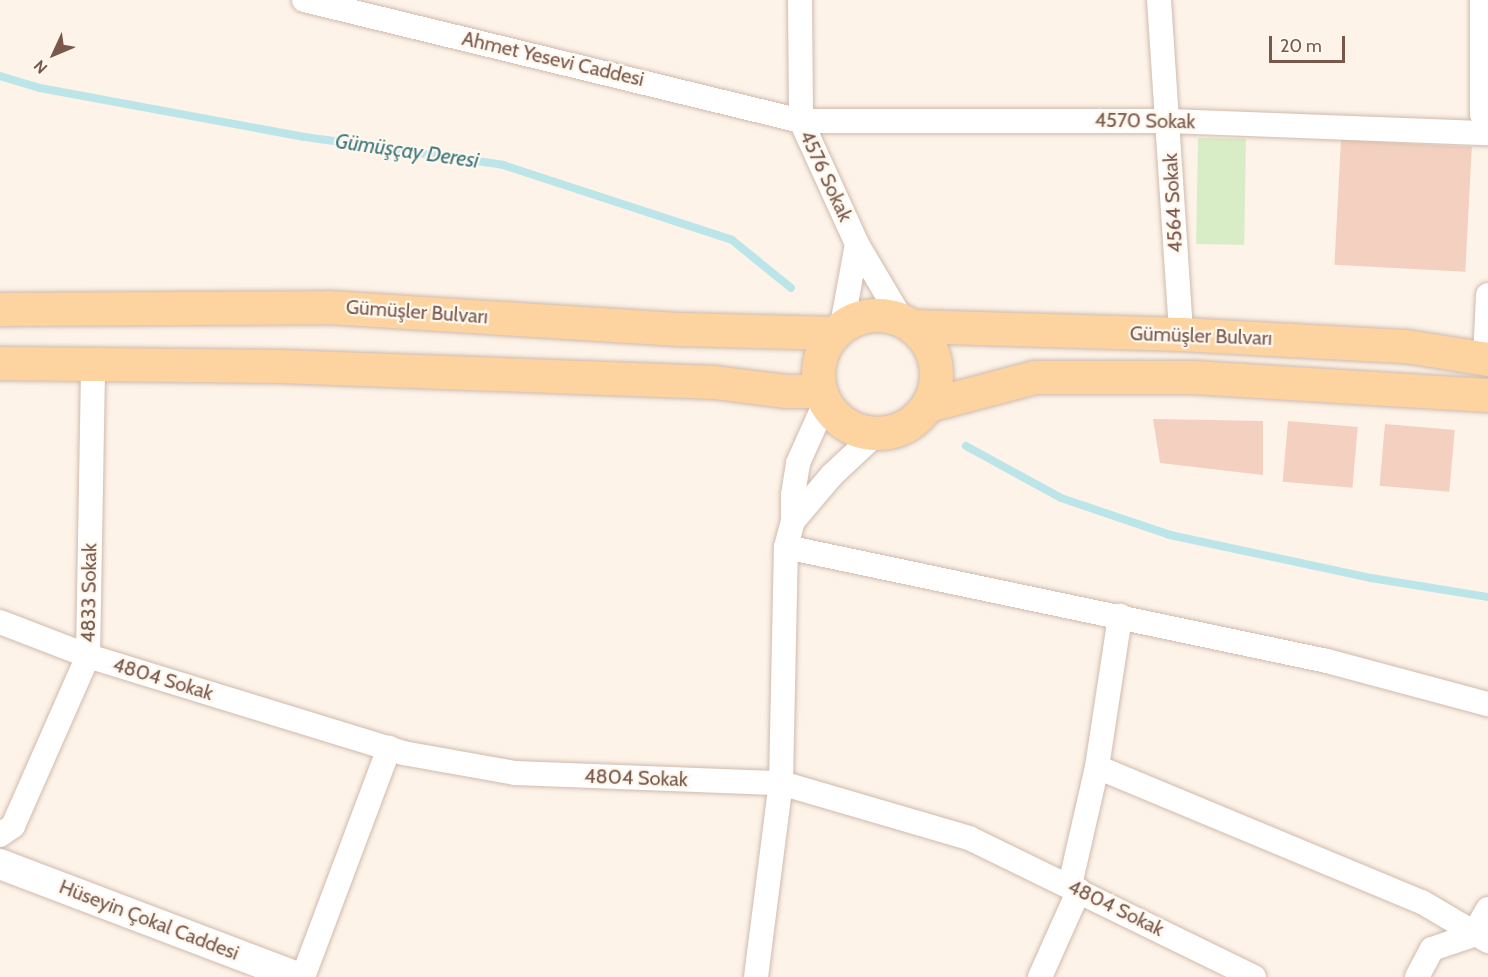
<!DOCTYPE html>
<html>
<head>
<meta charset="utf-8">
<style>
  body { margin:0 }
  #map { position:relative; width:1488px; height:977px; overflow:hidden; background:#fdf3e8; font-family:Cabin,sans-serif }
  div>[style] { position:absolute }
  .green>* { inset:0; background:#d8ecc6; transform-origin:0 0 }
  .stream>* { height:8px; margin:-4px; padding:0 4px; transform-origin:4px; border-radius:4px; background:#bbe5e8 }
  .building>* { inset:0; background:#f3d0bf; transform-origin:0 0 }
  .roads { filter:drop-shadow(0 0 2px #d0baad) drop-shadow(0 0 2px #d0baad) }
  .minor>* { height:24px; margin:-12px; padding:0 12px; transform-origin:12px; border-radius:12px; background:#fff }
  .tertiary>* { height:30px; margin:-15px; padding:0 15px; transform-origin:15px; border-radius:15px; background:#fff }
  .primary>* { height:33px; margin:-16.5px; padding:0 16.5px; transform-origin:16.5px; border-radius:16.5px; background:#fdd3a0 }
  .primary>.ring { margin:-16.5px; padding:0; box-sizing:content-box; background:none; border:33px solid #fdd3a0; border-radius:50% }
  span { translate:-50% -50%; white-space:nowrap; text-align:center; line-height:1.15; -webkit-text-stroke:4.5px #fff8ef; paint-order:stroke }
  .street-label { font-size:20px; color:#79584b }
  .water-label { font-size:21px; color:#3d787e; font-style:italic }
  .north { position:absolute; left:24px; top:24px; width:60px; height:60px; -webkit-text-stroke:4px #fff8ef; paint-order:stroke; rotate:226deg; font-size:16px; font-weight:700; line-height:24px; text-align:center; color:#79584b }
  .north::after { content:''; display:block; margin:auto; width:21px; height:27px; background:#79584b; clip-path:polygon(50% 0,100% 100%,50% 72%,0 100%) }
  .scale { position:absolute; left:1269px; top:36px; width:76px; height:27px; box-sizing:border-box; border:3px solid #79584b; border-top:0; padding-left:8px; font-size:18px; line-height:21px; white-space:nowrap; color:#79584b; -webkit-text-stroke:4px #fff8ef; paint-order:stroke }
</style>
</head>
<body>
<div id="map">
  <div class="green">
    <div style="left:1198px;top:138px;width:48px;height:106px;rotate:1deg"></div>
  </div>
  <div class="stream">
    <div style="left:0;top:76px;width:42px;rotate:16.7deg"></div>
    <div style="left:40px;top:88px;width:269px;rotate:10.5deg"></div>
    <div style="left:305px;top:137px;width:200px;rotate:8deg"></div>
    <div style="left:503px;top:165px;width:241px;rotate:18.1deg"></div>
    <div style="left:732px;top:240px;width:76px;rotate:39.1deg"></div>
    <div style="left:966px;top:446px;width:108px;rotate:28.7deg"></div>
    <div style="left:1061px;top:498px;width:115px;rotate:18.7deg"></div>
    <div style="left:1170px;top:535px;width:206px;rotate:12.1deg"></div>
    <div style="left:1371px;top:578px;width:119px;rotate:9.2deg"></div>
  </div>
  <div class="building">
    <div style="left:1341px;top:140px;width:131px;height:125px;rotate:3deg"></div>
    <div style="clip-path:polygon(1153px 419px,1263px 421px,1263px 475px,1160px 463px)"></div>
    <div style="left:1288px;top:421px;width:70px;height:61px;rotate:5deg"></div>
    <div style="left:1385px;top:424px;width:70px;height:62px;rotate:5deg"></div>
  </div>
  <div class="roads">
    <div class="minor">
      <div style="left:304px;top:0;width:512px;rotate:13.68deg"></div>
      <div style="left:801px;top:121px;width:368px"></div>
      <div style="left:1169px;top:121px;width:319px;rotate:2.2deg"></div>
      <div style="left:800px;top:0;width:121px;rotate:89.5deg"></div>
      <div style="left:801px;top:121px;width:135px;rotate:65.5deg"></div>
      <div style="left:857px;top:244px;width:88px;rotate:59.4deg"></div>
      <div style="left:1159px;top:0;width:335px;rotate:86.2deg"></div>
      <div style="left:1482px;top:0;width:114px;rotate:90deg"></div>
      <div style="left:1482px;top:114px;width:11px;rotate:56deg"></div>
      <div style="left:842px;top:325px;width:82px;rotate:-79.5deg"></div>
      <div style="left:1485px;top:359px;width:64px;rotate:-87.3deg"></div>
      <div style="left:793px;top:521px;width:60px;rotate:-49.7deg"></div>
      <div style="left:832px;top:475px;width:60px;rotate:-43deg"></div>
      <div style="left:786px;top:547px;width:553px;rotate:11.9deg"></div>
      <div style="left:1327px;top:661px;width:167px;rotate:15deg"></div>
      <div style="left:0;top:622px;width:94px;rotate:21.1deg"></div>
      <div style="left:88px;top:656px;width:330px;rotate:17.1deg"></div>
      <div style="left:403px;top:753px;width:114px;rotate:10.1deg"></div>
      <div style="left:515px;top:773px;width:266px;rotate:2.2deg"></div>
      <div style="left:781px;top:783px;width:196px;rotate:16.3deg"></div>
      <div style="left:969px;top:838px;width:317px;rotate:26deg"></div>
      <div style="left:1097px;top:767px;width:352px;rotate:22.6deg"></div>
      <div style="left:1422px;top:902px;width:77px;rotate:30.6deg"></div>
      <div style="left:0;top:835px;width:16px;rotate:-35deg"></div>
      <div style="left:13px;top:826px;width:186px;rotate:-66.2deg"></div>
      <div style="left:88px;top:656px;width:292px;rotate:-89deg"></div>
      <div style="left:1070px;top:885px;width:121px;rotate:-77.1deg"></div>
      <div style="left:1097px;top:767px;width:153px;rotate:-81.3deg"></div>
      <div style="left:303px;top:977px;width:245px;rotate:-69.4deg"></div>
      <div style="left:756px;top:977px;width:196px;rotate:-82.7deg"></div>
      <div style="left:781px;top:783px;width:236px;rotate:-88.8deg"></div>
      <div style="left:786px;top:547px;width:27px;rotate:-75deg"></div>
      <div style="left:793px;top:521px;width:26px;rotate:-90deg"></div>
      <div style="left:793px;top:495px;width:32px;rotate:-81deg"></div>
      <div style="left:798px;top:463px;width:66px;rotate:-65.8deg"></div>
      <div style="left:1040px;top:977px;width:95px;rotate:-65.9deg"></div>
      <div style="left:1417px;top:977px;width:32px;rotate:-62deg"></div>
      <div style="left:1432px;top:949px;width:43px;rotate:-18.9deg"></div>
      <div style="left:1473px;top:935px;width:30px;rotate:-60deg"></div>
    </div>
    <div class="tertiary">
      <div style="left:0;top:864px;width:318px;rotate:20.8deg"></div>
    </div>
    <div class="primary">
      <div style="left:0;top:309px;width:328px;rotate:-0.3deg"></div>
      <div style="left:328px;top:307px;width:354px;rotate:3.6deg"></div>
      <div style="left:681px;top:329px;width:152px;rotate:1.5deg"></div>
      <div class="ring" style="left:818px;top:315px;width:85px;height:85px"></div>
      <div style="left:913px;top:326px;width:268px;rotate:1.7deg"></div>
      <div style="left:1181px;top:334px;width:225px;rotate:3.1deg"></div>
      <div style="left:1406px;top:346px;width:83px;rotate:9deg"></div>
      <div style="left:0;top:363px;width:280px;rotate:0.6deg"></div>
      <div style="left:280px;top:366px;width:434px;rotate:2.1deg"></div>
      <div style="left:714px;top:382px;width:73px;rotate:7.1deg"></div>
      <div style="left:786px;top:391px;width:34px"></div>
      <div style="left:928px;top:405px;width:111px;rotate:-14.7deg"></div>
      <div style="left:1035px;top:377px;width:158px"></div>
      <div style="left:1193px;top:377px;width:296px;rotate:3.5deg"></div>
    </div>
  </div>
  <div class="street-label">
    <span style="left:553px;top:59px;rotate:13deg">Ahmet Yesevi Caddesi</span>
    <span style="left:1145px;top:121px;rotate:1deg">4570 Sokak</span>
    <span style="left:826px;top:176px;rotate:65deg">4576 Sokak</span>
    <span style="left:1173px;top:203px;rotate:-93deg">4564 Sokak</span>
    <span style="left:417px;top:312px;rotate:4deg">Gümüşler Bulvarı</span>
    <span style="left:1201px;top:336px;rotate:2deg">Gümüşler Bulvarı</span>
    <span style="left:89px;top:593px;rotate:-89deg">4833 Sokak</span>
    <span style="left:163px;top:679px;rotate:17deg">4804 Sokak</span>
    <span style="left:636px;top:778px;rotate:2deg">4804 Sokak</span>
    <span style="left:1116px;top:908px;rotate:26deg">4804 Sokak</span>
    <span style="left:149px;top:920px;rotate:21deg">Hüseyin Çokal Caddesi</span>
  </div>
  <div class="water-label">
    <span style="left:407px;top:151px;rotate:8deg">Gümüşçay Deresi</span>
  </div>
  <div class="north">N</div>
  <div class="scale">20 m</div>
</div>
</body>
</html>
